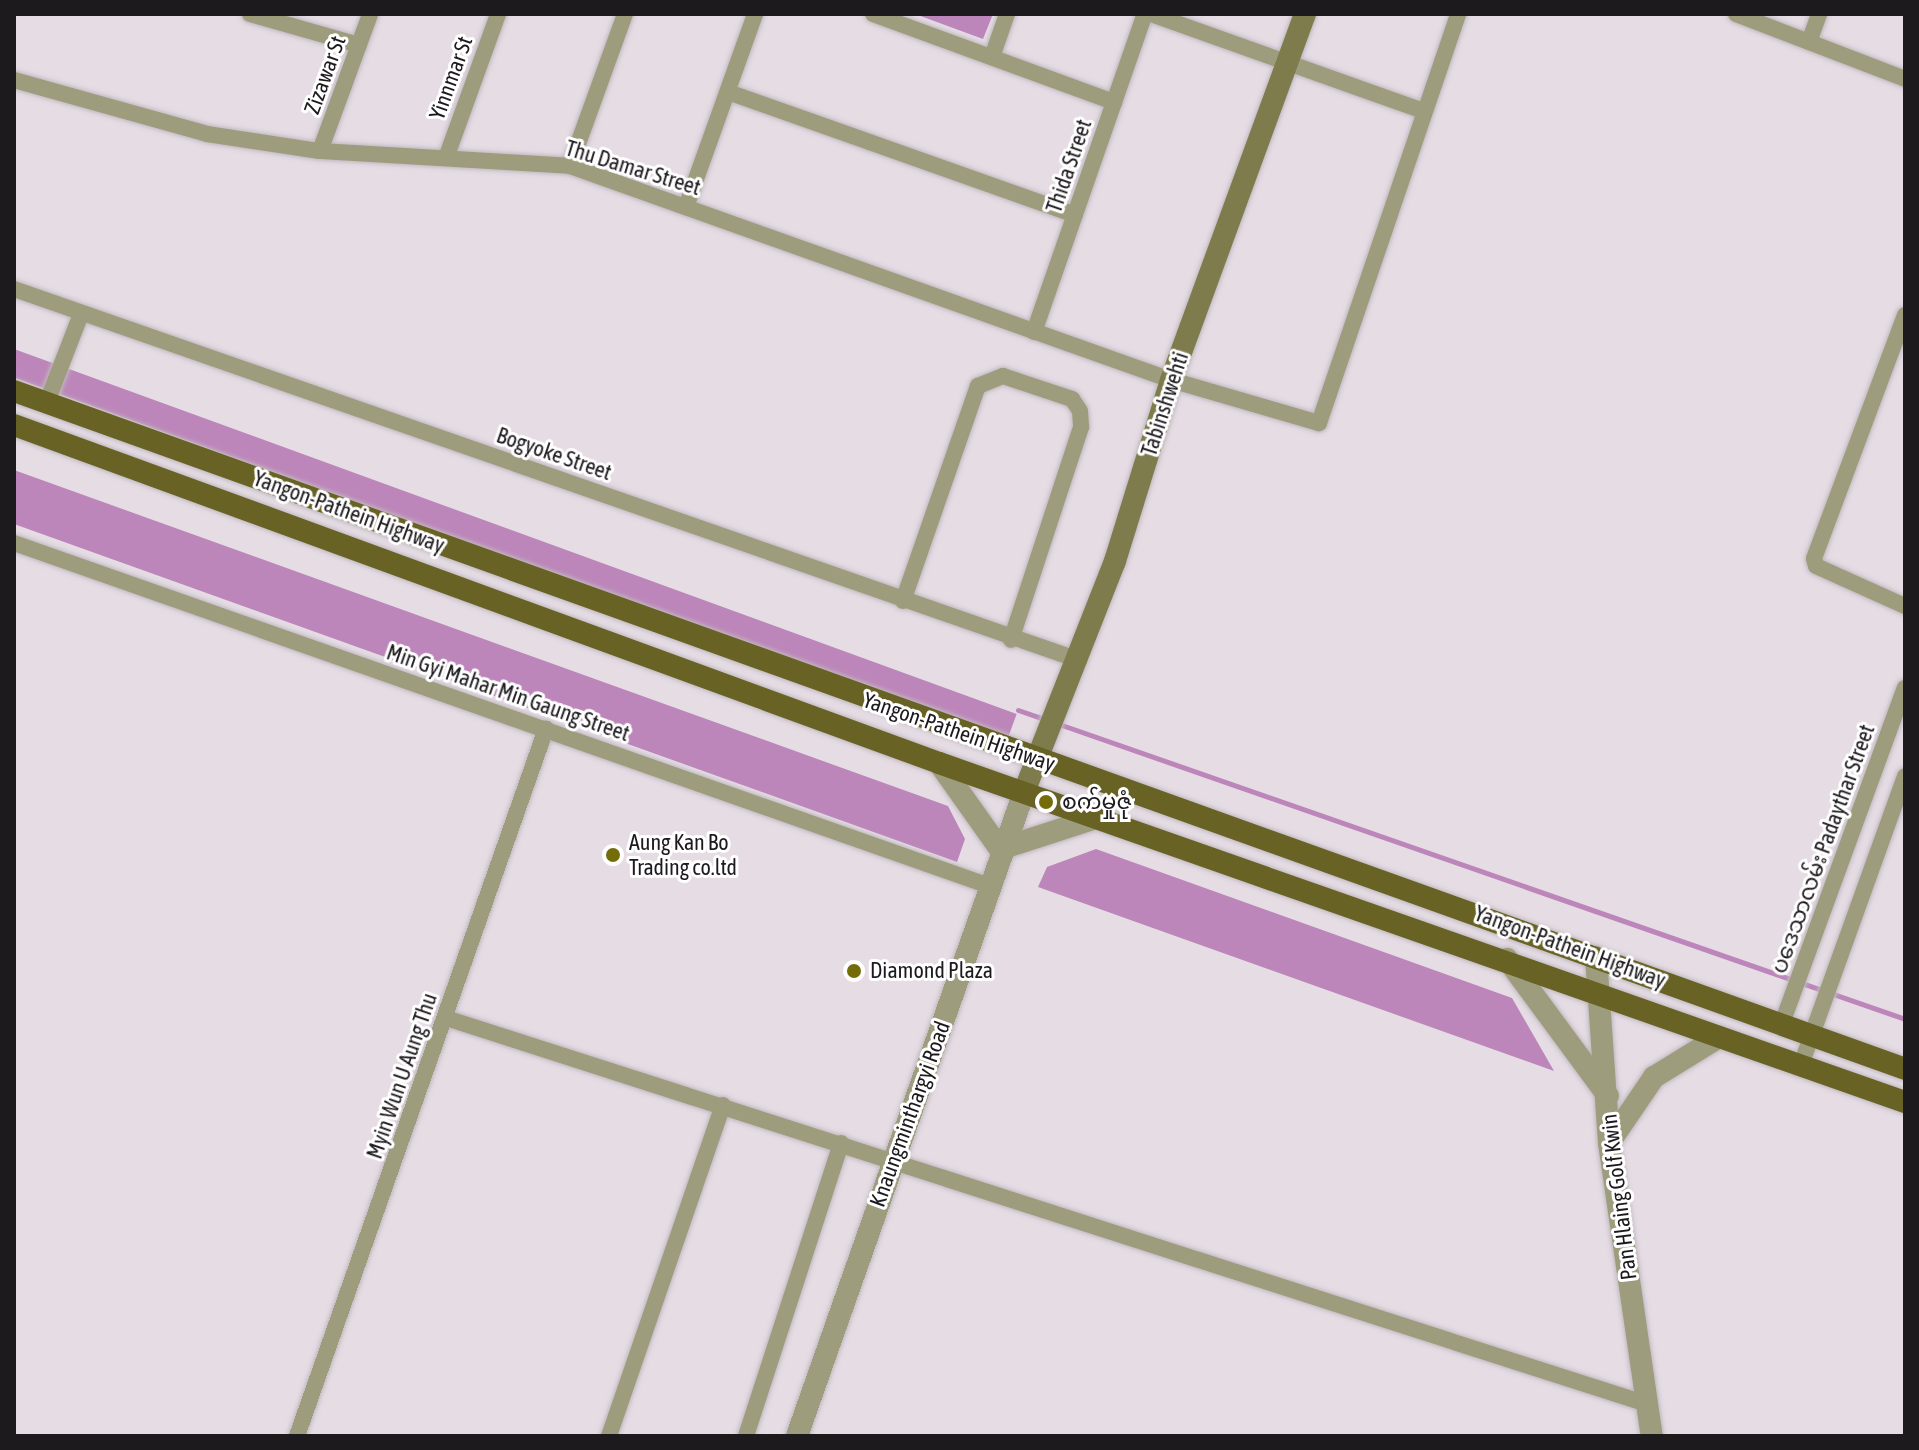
<!DOCTYPE html>
<html>
<head>
<meta charset="utf-8">
<style>
  body { margin:0 }
  #map { position:relative; width:1919px; height:1450px; overflow:hidden; background:#e5dce4; font-family:"Asap Condensed","Noto Sans Myanmar",sans-serif }
  div>[style] { position:absolute }
  .water>* { inset:0; background:#bd86ba; transform-origin:0 0 }
  .stream>* { height:5px; margin:-2.5px; padding:0 2.5px; transform-origin:2.5px; border-radius:2.5px; background:#bd86ba }
  .roads { filter:drop-shadow(0 0 2px #c1b9c0) drop-shadow(0 0 2px #c1b9c0) }
  .minor>* { height:16px; margin:-8px; padding:0 8px; transform-origin:8px; border-radius:8px; background:#9d9c7d }
  .tertiary>* { height:22px; margin:-11px; padding:0 11px; transform-origin:11px; border-radius:11px; background:#9d9c7d }
  .secondary>* { height:22px; margin:-11px; padding:0 11px; transform-origin:11px; border-radius:11px; background:#7e7b4c }
  .primary>* { height:22px; margin:-11px; padding:0 11px; transform-origin:11px; border-radius:11px; background:#686325 }
  .dots>* { width:22px; height:22px; translate:-50% -50%; box-sizing:border-box; border:4px solid #fff; border-radius:50% }
  span { translate:-50% -50%; white-space:nowrap; text-align:center; line-height:1.15; -webkit-text-stroke:6px #fff; paint-order:stroke }
  .street-label { font-size:22px; color:#1d1a1d }
  .poi-label { font-size:22px; color:#1d1a1d }
  .left { translate:0 -50%; text-align:left }
  .frame { position:absolute; inset:0; border:16px solid #1d1a1d; pointer-events:none }
</style>
</head>
<body>
<div id="map">
  <div class="water">
    <div style="clip-path:polygon(915px 14px,993px 14px,983px 39px)"></div>
    <div style="left:14px;top:349px;width:1067px;height:27px;rotate:20deg"></div>
    <div style="clip-path:polygon(14px 470px,948px 806px,965px 839px,957px 862px,14px 524px)"></div>
    <div style="clip-path:polygon(1096px 849px,1512px 998px,1554px 1071px,1038px 887px,1047px 867px)"></div>
  </div>
  <div class="stream">
    <div style="left:1018px;top:710px;width:31px;rotate:19deg"></div>
    <div style="left:1056px;top:723px;width:899px;rotate:19.22deg"></div>
  </div>
  <div class="roads">
    <div class="minor">
      <div style="left:250px;top:14px;width:113px;rotate:15.9deg"></div>
      <div style="left:873px;top:14px;width:257px;rotate:20.1deg"></div>
      <div style="left:1151px;top:14px;width:290px;rotate:19.6deg"></div>
      <div style="left:1736px;top:14px;width:181px;rotate:21deg"></div>
      <div style="left:1809px;top:42px;width:30px;rotate:-70deg"></div>
      <div style="left:992px;top:57px;width:46px;rotate:-70.8deg"></div>
      <div style="left:14px;top:80px;width:200px;rotate:15.6deg"></div>
      <div style="left:207px;top:134px;width:114px;rotate:8.6deg"></div>
      <div style="left:320px;top:151px;width:250px;rotate:3.4deg"></div>
      <div style="left:570px;top:166px;width:638px;rotate:19.6deg"></div>
      <div style="left:1171px;top:380px;width:154px;rotate:16.2deg"></div>
      <div style="left:1319px;top:423px;width:432px;rotate:-71.2deg"></div>
      <div style="left:728px;top:92px;width:368px;rotate:19.5deg"></div>
      <div style="left:320px;top:151px;width:146px;rotate:-69.9deg"></div>
      <div style="left:446px;top:158px;width:153px;rotate:-70.1deg"></div>
      <div style="left:570px;top:166px;width:162px;rotate:-70.1deg"></div>
      <div style="left:686px;top:207px;width:205px;rotate:-70.3deg"></div>
      <div style="left:14px;top:289px;width:1128px;rotate:19.21deg"></div>
      <div style="left:1905px;top:315px;width:260px;rotate:110.5deg"></div>
      <div style="left:1814px;top:559px;width:7px;rotate:74deg"></div>
      <div style="left:1816px;top:566px;width:98px;rotate:24.2deg"></div>
      <div style="left:1034px;top:332px;width:337px;rotate:-70.8deg"></div>
      <div style="left:47px;top:402px;width:94px;rotate:-68.9deg"></div>
      <div style="left:14px;top:543px;width:1031px;rotate:19.37deg"></div>
      <div style="left:903px;top:601px;width:228px;rotate:-70.8deg"></div>
      <div style="left:978px;top:386px;width:27px;rotate:-22deg"></div>
      <div style="left:1003px;top:376px;width:73px;rotate:18.4deg"></div>
      <div style="left:1072px;top:399px;width:14px;rotate:56deg"></div>
      <div style="left:1080px;top:411px;width:16px;rotate:86deg"></div>
      <div style="left:1081px;top:427px;width:224px;rotate:108.2deg"></div>
      <div style="left:446px;top:1018px;width:1262px;rotate:17.82deg"></div>
      <div style="left:1781px;top:1026px;width:360px;rotate:-69.9deg"></div>
      <div style="left:1801px;top:1065px;width:307px;rotate:-70.2deg"></div>
      <div style="left:297px;top:1436px;width:750px;rotate:-70.6deg"></div>
      <div style="left:609px;top:1436px;width:350px;rotate:-71deg"></div>
      <div style="left:746px;top:1436px;width:308px;rotate:-72deg"></div>
    </div>
    <div class="tertiary">
      <div style="left:939px;top:763px;width:105px;rotate:54.7deg"></div>
      <div style="left:1000px;top:849px;width:107px;rotate:-17.9deg"></div>
      <div style="left:1596px;top:957px;width:186px;rotate:86deg"></div>
      <div style="left:1609px;top:1143px;width:296px;rotate:81.7deg"></div>
      <div style="left:1507px;top:959px;width:170px;rotate:53.6deg"></div>
      <div style="left:1609px;top:1143px;width:80px;rotate:-55.7deg"></div>
      <div style="left:1654px;top:1077px;width:76px;rotate:-31.6deg"></div>
      <div style="left:797px;top:1436px;width:683px;rotate:-70.58deg"></div>
    </div>
    <div class="secondary">
      <div style="left:1024px;top:792px;width:248px;rotate:-68.5deg"></div>
      <div style="left:1115px;top:561px;width:189px;rotate:-72.8deg"></div>
      <div style="left:1171px;top:380px;width:390px;rotate:-69.9deg"></div>
    </div>
    <div class="primary">
      <div style="left:14px;top:391px;width:2009px;rotate:19.72deg"></div>
      <div style="left:14px;top:425px;width:985px;rotate:20.07deg"></div>
      <div style="left:939px;top:763px;width:1024px;rotate:19.34deg"></div>
    </div>
  </div>
  <div class="dots">
    <div style="left:1046px;top:802px;background:#746c08"></div>
    <div style="left:613px;top:855px;background:#746c08"></div>
    <div style="left:854px;top:971px;background:#746c08"></div>
  </div>
  <div class="street-label">
    <span style="left:325px;top:75px;rotate:-70deg">Zizawar St</span>
    <span style="left:451px;top:78px;rotate:-70deg">Yinnmar St</span>
    <span style="left:1069px;top:166px;rotate:-71deg">Thida Street</span>
    <span style="left:633px;top:168px;rotate:17deg">Thu Damar Street</span>
    <span style="left:1165px;top:404px;rotate:-72deg">Tabinshwehti</span>
    <span style="left:554px;top:454px;rotate:19deg">Bogyoke Street</span>
    <span style="left:349px;top:512px;rotate:20deg">Yangon-Pathein Highway</span>
    <span style="left:508px;top:693px;rotate:19deg">Min Gyi Mahar Min Gaung Street</span>
    <span style="left:959px;top:732px;rotate:19deg">Yangon-Pathein Highway</span>
    <span style="left:1823px;top:849px;rotate:-70deg">ပဒေသာလမ်း Padaythar Street</span>
    <span style="left:1570px;top:947px;rotate:20deg">Yangon-Pathein Highway</span>
    <span style="left:402px;top:1076px;rotate:-71deg">Myin Wun U Aung Thu</span>
    <span style="left:910px;top:1114px;rotate:-70deg">Knaungminthargyi Road</span>
    <span style="left:1619px;top:1197px;rotate:-97deg">Pan Hlaing Golf Kwin</span>
  </div>
  <div class="poi-label">
    <span class="left" style="left:1062px;top:802px">စက်မှုဇုံ</span>
    <span class="left" style="left:629px;top:855px">Aung Kan Bo<br>Trading co.ltd</span>
    <span class="left" style="left:870px;top:971px">Diamond Plaza</span>
  </div>
  <div class="frame"></div>
</div>
</body>
</html>
